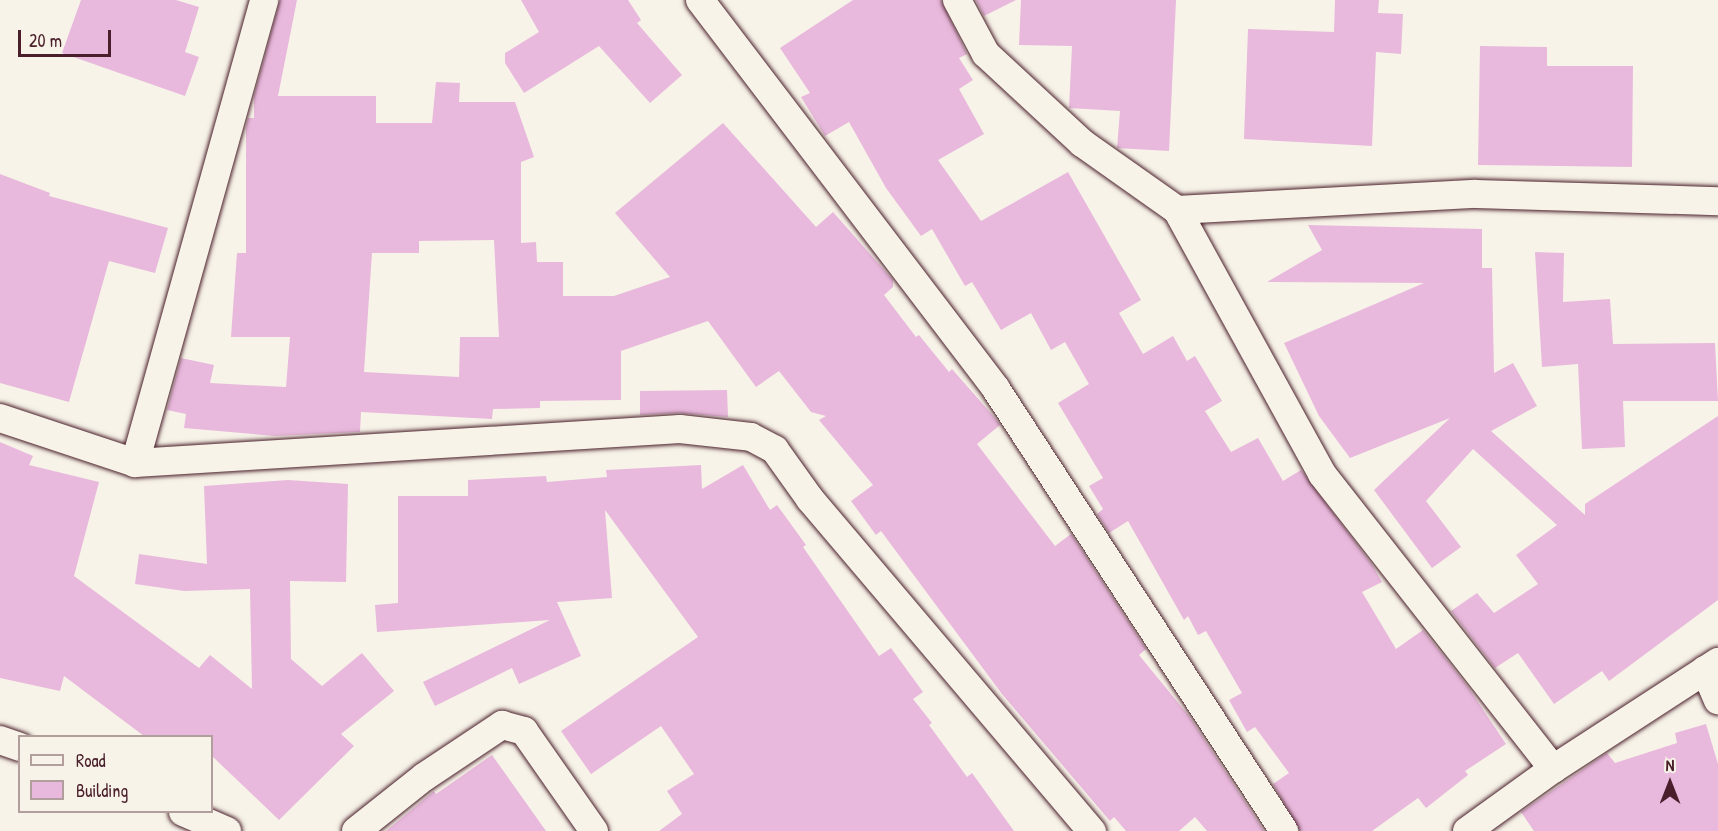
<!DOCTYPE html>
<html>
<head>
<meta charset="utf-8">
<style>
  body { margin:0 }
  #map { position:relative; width:1718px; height:831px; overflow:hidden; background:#f7f3e8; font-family:"Patrick Hand",sans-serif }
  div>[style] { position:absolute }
  .building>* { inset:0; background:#e8b9dc }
  .roads { filter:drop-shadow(0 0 2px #4a1f2b) drop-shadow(0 0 2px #4a1f2b) }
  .minor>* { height:28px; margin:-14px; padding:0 14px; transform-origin:14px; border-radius:14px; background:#f7f3e8 }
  span { translate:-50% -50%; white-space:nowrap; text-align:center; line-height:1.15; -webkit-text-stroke:4.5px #f7f3e8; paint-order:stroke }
  .legend { position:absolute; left:18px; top:735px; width:195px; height:78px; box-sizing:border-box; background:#f7f3e8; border:2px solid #b29e9c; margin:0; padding:8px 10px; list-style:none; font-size:18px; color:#4a1f2b }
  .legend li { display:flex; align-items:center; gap:12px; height:30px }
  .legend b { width:30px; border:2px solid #b29e9c }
  .north { position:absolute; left:1640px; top:753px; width:60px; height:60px; -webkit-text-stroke:4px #f7f3e8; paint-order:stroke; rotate:0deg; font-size:16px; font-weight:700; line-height:24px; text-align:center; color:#4a1f2b }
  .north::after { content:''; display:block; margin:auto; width:21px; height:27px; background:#4a1f2b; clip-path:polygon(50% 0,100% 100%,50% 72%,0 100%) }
  .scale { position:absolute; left:18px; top:30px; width:93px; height:27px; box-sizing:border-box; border:3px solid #4a1f2b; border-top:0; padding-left:8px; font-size:18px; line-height:21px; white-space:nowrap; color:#4a1f2b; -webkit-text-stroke:4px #f7f3e8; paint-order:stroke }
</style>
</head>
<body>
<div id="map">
  <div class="building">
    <div style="clip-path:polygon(81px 0,176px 0,199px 7px,185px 52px,199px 57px,185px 96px,62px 53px)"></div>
    <div style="clip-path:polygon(evenodd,280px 0,297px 0,278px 96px,376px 96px,376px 123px,432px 123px,436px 82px,460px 83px,459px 102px,515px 102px,534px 157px,521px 162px,521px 243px,536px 242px,537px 262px,563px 262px,563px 296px,614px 296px,670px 277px,615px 213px,723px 123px,816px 227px,833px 212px,893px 280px,893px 287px,884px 295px,916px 337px,919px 335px,949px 372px,952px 369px,995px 418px,1000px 425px,977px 444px,1055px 546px,1071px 534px,1146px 649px,1139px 655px,1189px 716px,1264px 831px,1207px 831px,1195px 817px,1179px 831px,1126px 831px,1114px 817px,1110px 821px,1002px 694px,881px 531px,876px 535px,851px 501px,873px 485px,819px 420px,826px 416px,811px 412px,779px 371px,756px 387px,708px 321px,621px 351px,621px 400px,540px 401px,540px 408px,493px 409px,492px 419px,361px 412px,360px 432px,275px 436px,184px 428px,186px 414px,167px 410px,181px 358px,214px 365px,210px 383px,286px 387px,290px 337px,231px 337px,237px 253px,246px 253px,246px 128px,248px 118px,254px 118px,254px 96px,280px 0,494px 240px,499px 337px,460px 337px,459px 377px,364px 372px,372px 253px,419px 253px,419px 241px,494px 240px)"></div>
    <div style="clip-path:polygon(521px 0,628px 0,641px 20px,637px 23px,682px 75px,650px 103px,599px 46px,524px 93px,505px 63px,505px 53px,539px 32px)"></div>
    <div style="clip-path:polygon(853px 0,941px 0,967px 54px,959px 58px,973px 80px,959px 89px,984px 134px,938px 160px,981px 221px,1068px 172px,1141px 300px,1119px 313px,1143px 354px,1173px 336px,1187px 361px,1195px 356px,1222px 401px,1205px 411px,1231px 452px,1258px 438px,1283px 481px,1301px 470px,1373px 566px,1382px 582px,1362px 592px,1396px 649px,1423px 630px,1468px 687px,1506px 744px,1465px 771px,1468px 775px,1426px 808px,1418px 798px,1372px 831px,1300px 831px,1273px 784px,1289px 773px,1255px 727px,1247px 732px,1229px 700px,1242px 693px,1206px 631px,1198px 635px,1188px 616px,1184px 620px,1128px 521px,1109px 533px,1097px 514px,1103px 509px,1089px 486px,1103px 478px,1058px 403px,1089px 384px,1065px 342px,1051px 350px,1031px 313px,1001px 330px,972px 282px,965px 286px,932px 229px,921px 236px,886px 188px,849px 122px,825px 136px,801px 97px,810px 93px,780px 48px)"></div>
    <div style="clip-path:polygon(976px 0,1016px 0,984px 16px)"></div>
    <div style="clip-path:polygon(1021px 0,1176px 0,1169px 151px,1117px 148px,1120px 111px,1069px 108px,1072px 46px,1019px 45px)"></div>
    <div style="clip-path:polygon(1335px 0,1379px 0,1378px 13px,1403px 14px,1401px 54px,1376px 52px,1372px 146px,1244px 139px,1248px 29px,1334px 32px)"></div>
    <div style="clip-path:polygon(1480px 46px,1547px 47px,1547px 66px,1633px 66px,1632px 167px,1478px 165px)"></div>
    <div style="clip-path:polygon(0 174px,50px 193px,49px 196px,168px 228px,155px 273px,109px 261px,69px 402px,0 383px)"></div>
    <div style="clip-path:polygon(1308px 225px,1482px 229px,1482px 268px,1492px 268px,1494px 373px,1513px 363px,1537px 406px,1491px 431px,1585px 515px,1585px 504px,1718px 416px,1718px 600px,1609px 681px,1602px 671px,1554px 704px,1518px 653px,1495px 668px,1451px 611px,1477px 593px,1494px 613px,1538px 584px,1516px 555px,1557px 525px,1473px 449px,1426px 501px,1461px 547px,1432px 568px,1374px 490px,1450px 418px,1350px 458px,1319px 416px,1284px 343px,1424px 283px,1267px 282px,1322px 250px)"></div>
    <div style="clip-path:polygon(1535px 252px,1564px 253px,1563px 302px,1610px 299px,1613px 344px,1715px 343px,1718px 401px,1623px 401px,1625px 447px,1582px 449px,1578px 364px,1542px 367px)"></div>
    <div style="clip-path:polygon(727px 390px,728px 417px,679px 413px,640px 415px,640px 391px)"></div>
    <div style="clip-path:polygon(0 442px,33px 456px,29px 465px,99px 482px,74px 576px,199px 668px,210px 655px,252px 689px,250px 589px,184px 591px,135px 584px,139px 554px,207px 564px,204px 486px,288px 480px,348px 484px,346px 582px,290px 581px,291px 659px,322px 686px,362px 653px,394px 691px,341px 734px,354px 746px,279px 820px,212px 756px,212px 736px,144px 736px,64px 676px,60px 691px,0 678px)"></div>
    <div style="clip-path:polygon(701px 465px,702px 489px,743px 465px,770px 510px,777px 505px,806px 545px,803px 547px,879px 656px,891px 648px,923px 692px,913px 699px,932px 723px,929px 725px,967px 777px,972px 773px,1014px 831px,659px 831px,682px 814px,667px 791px,694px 774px,661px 726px,591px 774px,561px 731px,698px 637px,605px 510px,612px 598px,557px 602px,581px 656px,519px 684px,512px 668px,435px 706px,423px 682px,550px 620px,377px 632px,375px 605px,398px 603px,398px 496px,468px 496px,468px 480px,546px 476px,547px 482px,607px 477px,606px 470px)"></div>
    <div style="clip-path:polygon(1706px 724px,1718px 764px,1718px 831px,1534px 831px,1521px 812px,1607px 753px,1615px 763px,1677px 743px,1675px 733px)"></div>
    <div style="clip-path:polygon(492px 755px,546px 831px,386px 831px,434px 791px,436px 794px)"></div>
  </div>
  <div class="roads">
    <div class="minor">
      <div style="left:700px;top:0;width:489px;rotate:52.7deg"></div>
      <div style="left:996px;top:389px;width:528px;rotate:56.91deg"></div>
      <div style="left:957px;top:0;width:61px;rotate:61.8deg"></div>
      <div style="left:986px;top:54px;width:131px;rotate:42.8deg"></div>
      <div style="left:1082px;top:143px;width:116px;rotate:35.2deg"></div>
      <div style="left:1177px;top:210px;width:301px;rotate:61.2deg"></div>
      <div style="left:1322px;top:474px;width:375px;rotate:51.9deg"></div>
      <div style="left:1177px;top:210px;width:299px;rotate:-3.1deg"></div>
      <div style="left:1476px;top:194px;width:242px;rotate:1.7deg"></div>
      <div style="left:0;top:418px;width:142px;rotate:18.4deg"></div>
      <div style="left:135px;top:463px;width:546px;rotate:-3.57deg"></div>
      <div style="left:680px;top:429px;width:71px;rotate:6.4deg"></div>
      <div style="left:751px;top:437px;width:27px;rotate:28deg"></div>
      <div style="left:775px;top:450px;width:60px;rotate:54.5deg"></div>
      <div style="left:810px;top:499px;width:436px;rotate:49.7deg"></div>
      <div style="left:135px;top:463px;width:481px;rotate:-74.4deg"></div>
      <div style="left:1705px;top:670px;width:33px;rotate:67deg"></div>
      <div style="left:0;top:740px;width:21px;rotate:19deg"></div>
      <div style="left:183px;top:812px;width:48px;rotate:23.4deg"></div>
      <div style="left:356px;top:831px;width:87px;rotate:-38.5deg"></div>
      <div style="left:424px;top:777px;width:94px;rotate:-33.7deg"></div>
      <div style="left:502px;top:725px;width:23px;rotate:15deg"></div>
      <div style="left:524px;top:731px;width:122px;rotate:55deg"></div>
      <div style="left:1467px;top:831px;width:106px;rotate:-35.8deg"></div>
      <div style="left:1553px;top:769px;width:197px;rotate:-33deg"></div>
    </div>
  </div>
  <ul class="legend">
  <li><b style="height:8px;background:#f7f3e8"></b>Road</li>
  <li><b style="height:16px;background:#e8b9dc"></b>Building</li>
  </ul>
  <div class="north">N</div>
  <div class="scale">20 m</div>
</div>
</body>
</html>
